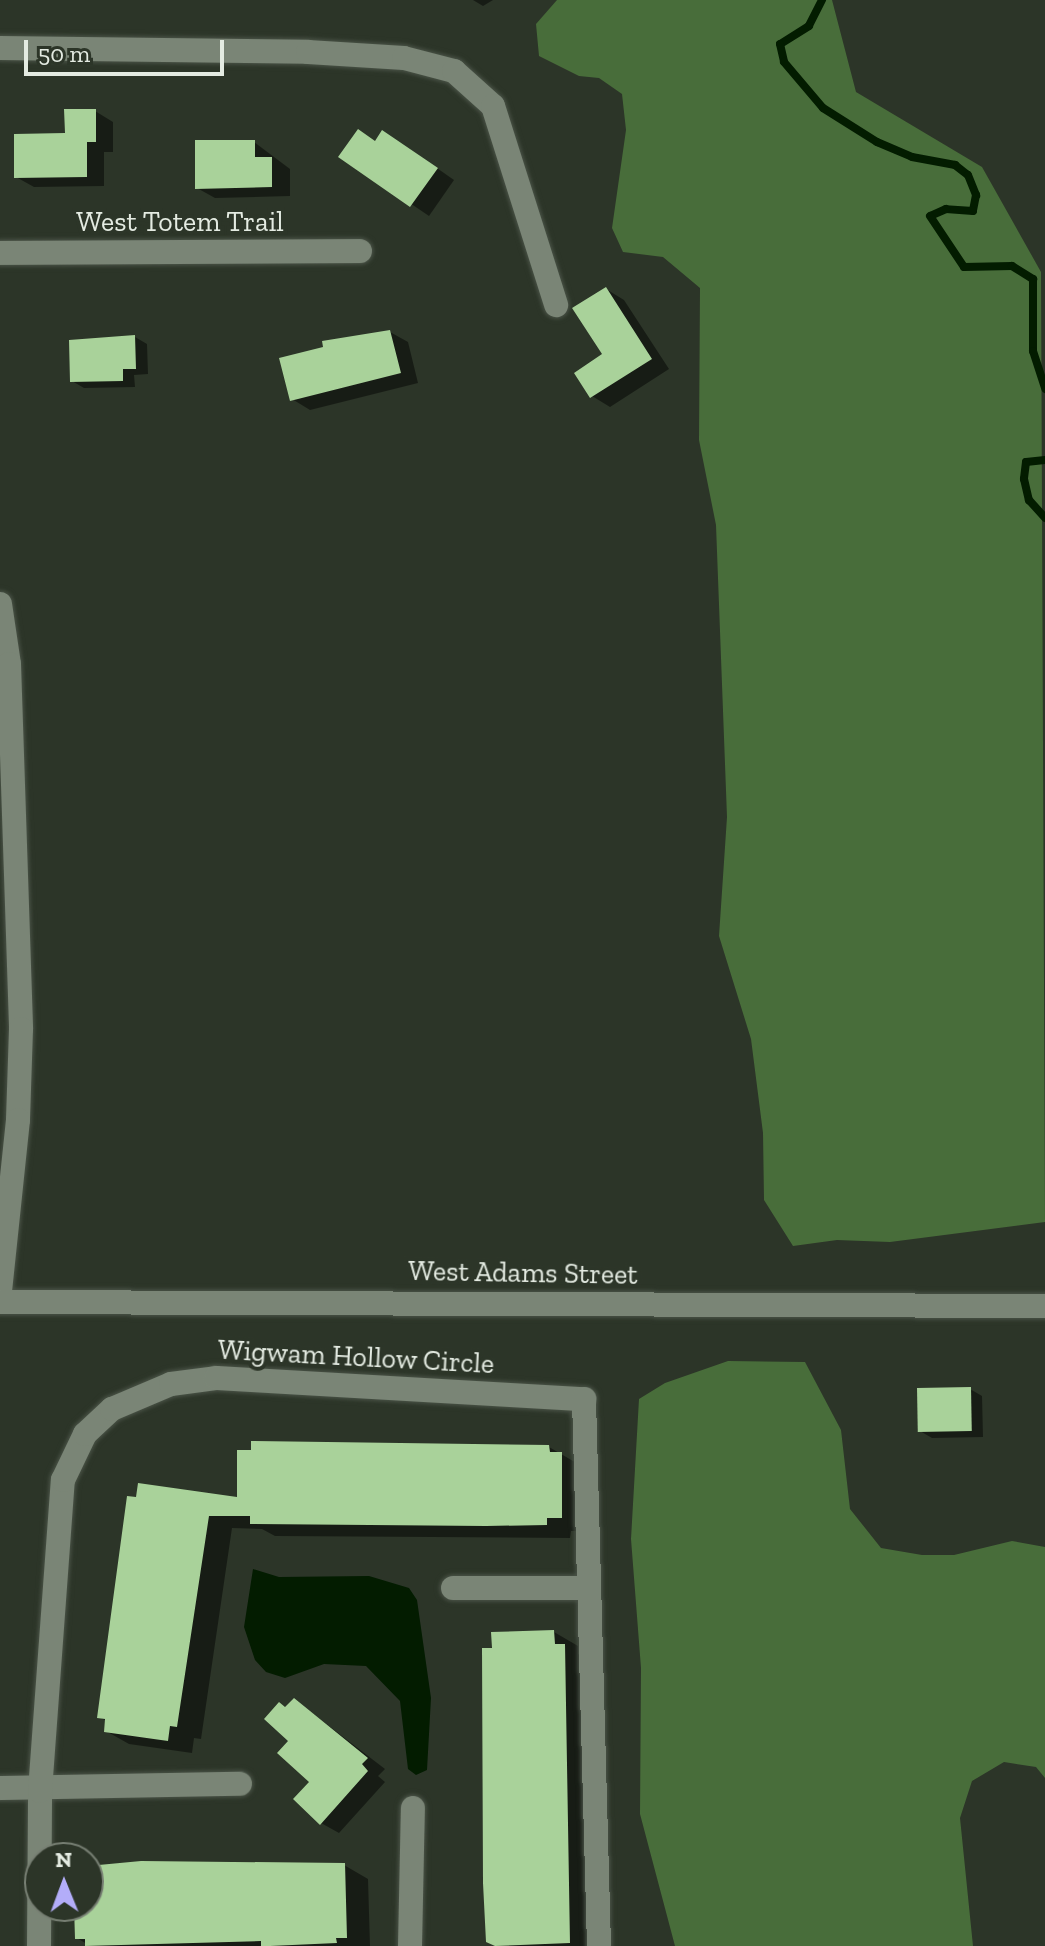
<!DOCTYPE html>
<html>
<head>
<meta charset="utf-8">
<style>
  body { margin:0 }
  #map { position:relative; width:1045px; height:1946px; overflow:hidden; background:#2c3528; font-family:"Zilla Slab",serif }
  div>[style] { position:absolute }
  .forest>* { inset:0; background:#486d3a }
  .water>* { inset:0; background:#031c00 }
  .shadow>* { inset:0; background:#0007 }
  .stream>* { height:8px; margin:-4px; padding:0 4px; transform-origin:4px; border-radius:4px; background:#031c00 }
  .building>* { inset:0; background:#a9d29a; transform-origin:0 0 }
  .roads { filter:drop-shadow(0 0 2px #4a5347) drop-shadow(0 0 2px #4a5347) }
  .minor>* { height:24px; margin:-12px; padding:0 12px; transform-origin:12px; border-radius:12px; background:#7a8576 }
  span { translate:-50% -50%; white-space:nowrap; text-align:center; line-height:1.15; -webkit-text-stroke:8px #2c3528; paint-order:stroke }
  .street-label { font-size:28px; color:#e4ebe2 }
  .north { position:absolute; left:24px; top:1842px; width:80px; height:80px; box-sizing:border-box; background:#2c3528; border:2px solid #767e72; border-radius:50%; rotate:359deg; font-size:22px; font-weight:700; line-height:32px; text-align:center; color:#e4ebe2 }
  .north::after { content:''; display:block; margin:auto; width:28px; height:36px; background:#b3adf9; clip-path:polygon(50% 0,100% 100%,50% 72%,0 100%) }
  .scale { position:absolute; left:24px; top:40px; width:200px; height:36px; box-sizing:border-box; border:4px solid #e4ebe2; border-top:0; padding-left:10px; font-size:24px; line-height:28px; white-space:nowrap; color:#e4ebe2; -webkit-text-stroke:6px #2c3528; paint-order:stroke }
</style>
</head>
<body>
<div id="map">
  <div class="forest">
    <div style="clip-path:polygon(557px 0,832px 0,856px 92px,982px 167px,1041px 272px,1045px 1222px,890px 1242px,837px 1240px,793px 1246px,764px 1200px,763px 1133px,751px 1039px,719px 936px,727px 817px,716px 525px,699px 440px,700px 288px,663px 257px,623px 252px,612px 228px,626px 130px,622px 94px,599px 78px,579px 76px,539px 56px,536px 24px)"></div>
    <div style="clip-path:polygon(728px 1361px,805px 1362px,841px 1430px,850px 1509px,881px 1548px,922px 1555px,954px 1555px,1012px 1541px,1045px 1547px,1045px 1778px,1036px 1767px,1004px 1762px,972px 1781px,960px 1818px,973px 1946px,675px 1946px,640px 1814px,641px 1668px,631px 1539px,639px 1399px,665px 1383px)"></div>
  </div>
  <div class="water">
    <div style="clip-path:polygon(253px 1569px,279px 1577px,369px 1576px,409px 1588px,417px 1600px,431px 1698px,427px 1770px,416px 1775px,408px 1769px,400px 1701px,366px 1666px,324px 1664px,285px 1678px,266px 1672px,255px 1660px,244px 1627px)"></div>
  </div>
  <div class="shadow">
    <div style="clip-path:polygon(473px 0,493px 0,483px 6px)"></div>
    <div style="clip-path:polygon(95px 111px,113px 122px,113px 152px,104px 152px,104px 186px,34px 187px,16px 177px)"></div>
    <div style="clip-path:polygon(254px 142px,290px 169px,290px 196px,215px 198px,197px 188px)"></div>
    <div style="clip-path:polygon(376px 142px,401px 143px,454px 180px,429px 216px,341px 156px)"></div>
    <div style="clip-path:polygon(606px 289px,624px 300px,669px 369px,610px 407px,592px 396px,605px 355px)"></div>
    <div style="clip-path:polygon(390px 332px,408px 342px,418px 383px,310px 410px,292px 399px,326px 349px,324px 343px)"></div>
    <div style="clip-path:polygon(135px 337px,147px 344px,148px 374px,134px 375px,135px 387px,84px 388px,72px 381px)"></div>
    <div style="clip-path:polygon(970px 1389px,982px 1396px,983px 1437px,932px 1438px,920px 1431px)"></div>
    <div style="clip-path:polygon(253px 1443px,549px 1447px,585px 1468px,585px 1531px,571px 1531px,570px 1538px,275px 1536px,262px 1529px,232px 1528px,201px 1739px,194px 1738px,192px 1753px,129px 1744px,106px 1731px,107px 1721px,99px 1717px,129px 1498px,239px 1499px)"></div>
    <div style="clip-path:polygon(554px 1632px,578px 1646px,578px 1654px,588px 1660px,593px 1946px,497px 1946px,488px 1941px)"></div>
    <div style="clip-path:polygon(295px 1700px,385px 1769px,378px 1776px,385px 1782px,339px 1833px,321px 1823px,312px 1782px,291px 1741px,287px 1708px)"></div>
    <div style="clip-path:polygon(344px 1865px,368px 1879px,370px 1946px,90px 1946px,77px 1938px,76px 1906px,88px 1906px,88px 1868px)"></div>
  </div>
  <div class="stream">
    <div style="left:822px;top:0;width:29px;rotate:117deg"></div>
    <div style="left:809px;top:26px;width:34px;rotate:148deg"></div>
    <div style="left:780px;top:44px;width:18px;rotate:77deg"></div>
    <div style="left:784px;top:62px;width:60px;rotate:49.7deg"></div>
    <div style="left:823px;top:108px;width:64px;rotate:32.2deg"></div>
    <div style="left:877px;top:142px;width:38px;rotate:23deg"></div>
    <div style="left:912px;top:157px;width:44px;rotate:10.5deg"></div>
    <div style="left:955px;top:165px;width:16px;rotate:38deg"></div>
    <div style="left:968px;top:175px;width:22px;rotate:68deg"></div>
    <div style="left:976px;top:195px;width:16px;rotate:101deg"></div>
    <div style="left:973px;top:211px;width:27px;rotate:-176deg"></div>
    <div style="left:946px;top:209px;width:17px;rotate:156deg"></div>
    <div style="left:930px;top:216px;width:61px;rotate:56.3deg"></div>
    <div style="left:964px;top:267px;width:48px;rotate:-1.2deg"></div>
    <div style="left:1012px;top:266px;width:25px;rotate:32deg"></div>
    <div style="left:1033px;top:279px;width:72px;rotate:90deg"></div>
    <div style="left:1033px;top:351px;width:40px;rotate:72deg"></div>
    <div style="left:1045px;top:460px;width:19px;rotate:174deg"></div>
    <div style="left:1026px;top:462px;width:17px;rotate:97deg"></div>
    <div style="left:1024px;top:479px;width:22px;rotate:77deg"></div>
    <div style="left:1029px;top:500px;width:24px;rotate:48deg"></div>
  </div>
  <div class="building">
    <div style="clip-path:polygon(64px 109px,96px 109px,96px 142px,87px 142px,87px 177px,14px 178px,14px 134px,65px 133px)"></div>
    <div style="clip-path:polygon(358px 129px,375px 141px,382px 130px,438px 168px,410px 207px,338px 157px)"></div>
    <div style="clip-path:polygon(195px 140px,255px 140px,255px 157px,272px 157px,272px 187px,195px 189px)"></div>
    <div style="clip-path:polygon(606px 287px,652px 359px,590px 398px,574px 373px,602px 354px,572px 308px)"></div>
    <div style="clip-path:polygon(390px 330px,401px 373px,290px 401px,279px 358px,323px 347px,322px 341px)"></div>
    <div style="clip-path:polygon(135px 335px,136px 369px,123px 369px,123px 381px,70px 382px,69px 340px)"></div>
    <div style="left:971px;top:1387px;width:44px;height:54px;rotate:89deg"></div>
    <div style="clip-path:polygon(251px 1441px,549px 1445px,550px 1452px,562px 1452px,562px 1518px,547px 1518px,547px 1525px,486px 1526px,250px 1524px,250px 1516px,209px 1516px,177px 1727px,170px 1726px,168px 1741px,104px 1732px,105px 1719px,97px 1718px,127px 1496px,136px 1497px,138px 1483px,237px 1497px,237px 1450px,251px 1450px)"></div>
    <div style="clip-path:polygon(554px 1630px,555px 1644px,565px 1644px,570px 1943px,495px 1946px,486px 1942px,483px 1883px,482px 1648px,492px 1648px,491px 1632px)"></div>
    <div style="clip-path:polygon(294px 1698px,368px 1758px,362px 1764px,368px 1771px,320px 1825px,293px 1799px,309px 1782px,277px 1753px,288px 1741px,264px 1719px,279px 1702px,285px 1707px)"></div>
    <div style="clip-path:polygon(141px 1861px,345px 1863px,347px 1938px,336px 1938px,337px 1943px,270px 1946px,261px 1946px,261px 1941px,85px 1946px,85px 1939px,75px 1939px,74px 1906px,88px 1906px,88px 1866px)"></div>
  </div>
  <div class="roads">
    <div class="minor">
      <div style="left:0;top:48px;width:308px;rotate:0.7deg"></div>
      <div style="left:308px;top:52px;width:96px;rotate:3.6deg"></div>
      <div style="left:404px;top:58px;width:52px;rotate:14.6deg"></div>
      <div style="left:454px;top:71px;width:52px;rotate:41.9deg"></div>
      <div style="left:493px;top:106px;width:209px;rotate:72.4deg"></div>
      <div style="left:0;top:253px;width:360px;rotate:-0.3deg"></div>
      <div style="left:0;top:604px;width:61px;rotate:81.5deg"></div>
      <div style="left:9px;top:664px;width:365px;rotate:88.1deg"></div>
      <div style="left:21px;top:1029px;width:91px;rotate:91.9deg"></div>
      <div style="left:18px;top:1120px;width:172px;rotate:96deg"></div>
      <div style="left:0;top:1302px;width:1045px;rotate:0.22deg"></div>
      <div style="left:453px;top:1588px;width:136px"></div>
      <div style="left:0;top:1788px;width:240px;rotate:-1deg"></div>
      <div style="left:39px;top:1946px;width:155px;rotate:-89.6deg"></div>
      <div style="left:40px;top:1791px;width:312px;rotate:-85.8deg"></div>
      <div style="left:63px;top:1480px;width:51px;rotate:-64.4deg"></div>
      <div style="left:85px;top:1434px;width:37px;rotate:-43deg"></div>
      <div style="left:112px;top:1409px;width:64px;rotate:-23deg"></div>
      <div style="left:171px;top:1384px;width:45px;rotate:-7.6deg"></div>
      <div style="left:216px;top:1378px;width:369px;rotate:3.3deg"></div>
      <div style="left:584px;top:1399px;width:547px;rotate:88.43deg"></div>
      <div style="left:410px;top:1946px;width:138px;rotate:-88.8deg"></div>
    </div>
  </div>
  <div class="street-label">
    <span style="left:180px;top:222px">West Totem Trail</span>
    <span style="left:523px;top:1273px;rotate:1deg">West Adams Street</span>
    <span style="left:356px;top:1357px;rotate:3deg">Wigwam Hollow Circle</span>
  </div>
  <div class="north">N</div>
  <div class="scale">50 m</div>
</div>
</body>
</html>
